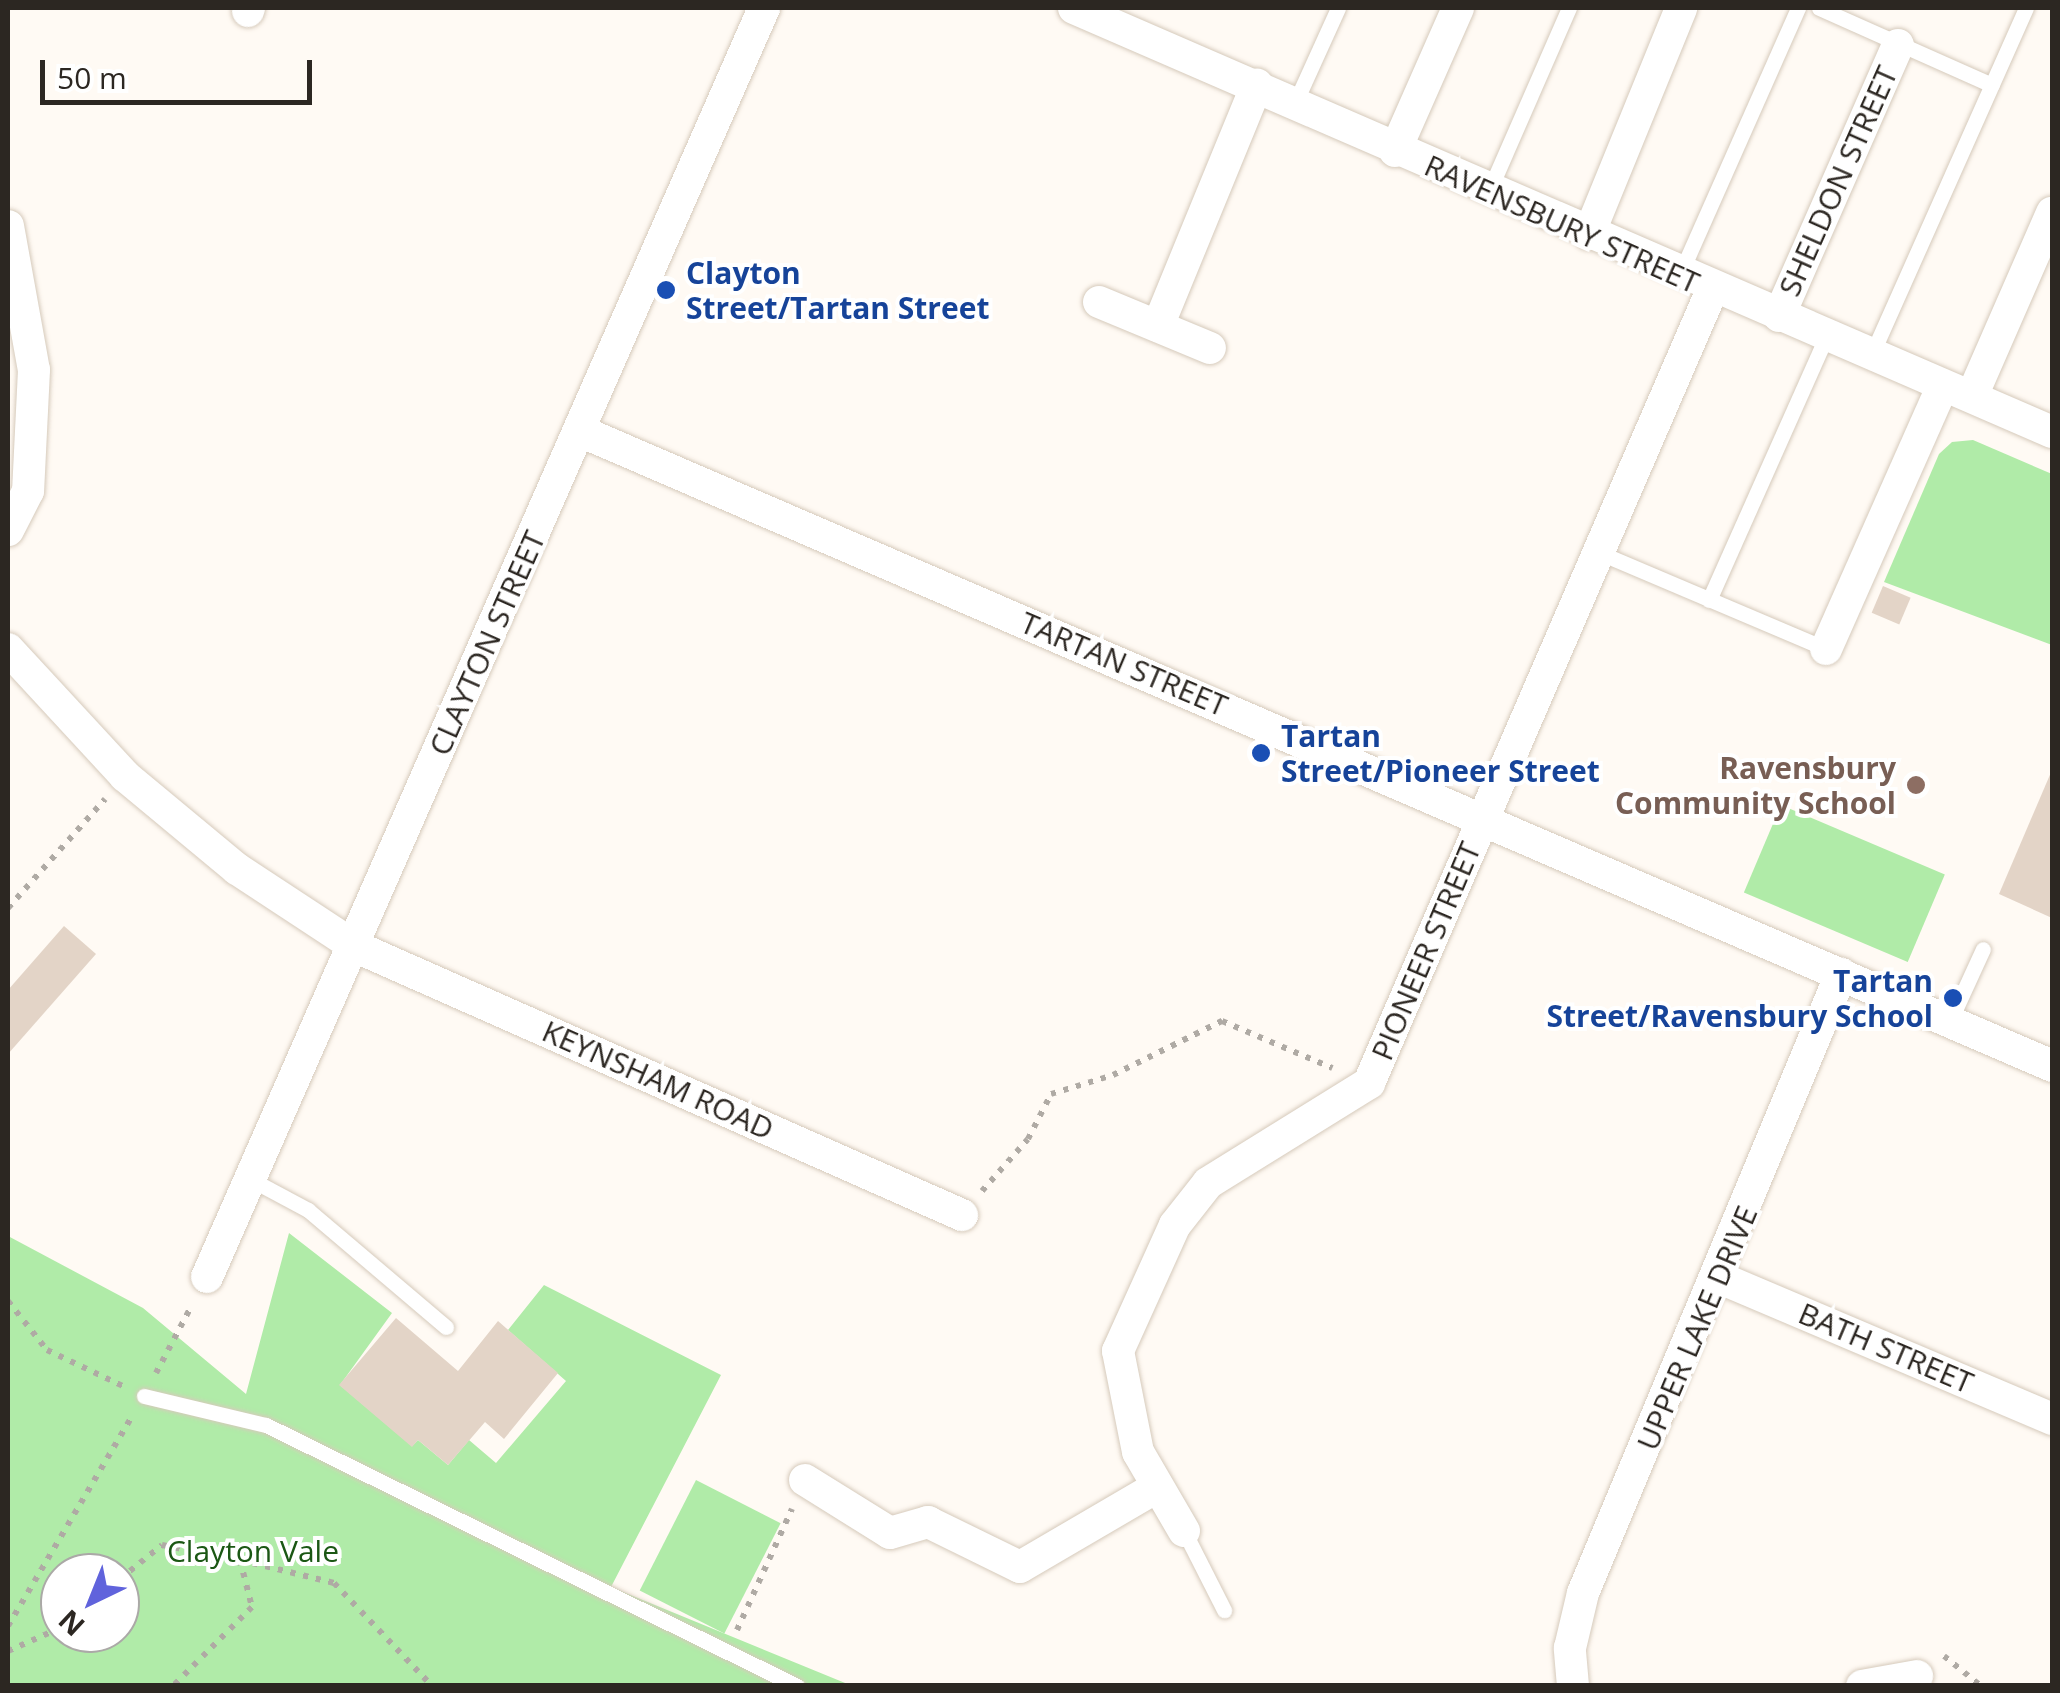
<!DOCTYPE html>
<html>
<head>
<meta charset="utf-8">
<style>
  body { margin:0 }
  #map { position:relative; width:2060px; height:1693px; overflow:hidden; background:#fffaf4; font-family:"Open Sans",sans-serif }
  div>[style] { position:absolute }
  .green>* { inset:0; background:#b0eba8; transform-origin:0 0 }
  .building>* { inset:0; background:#e3d4c7; transform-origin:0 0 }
  .path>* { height:6px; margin-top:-3px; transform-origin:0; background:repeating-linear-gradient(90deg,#afaaa4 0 5px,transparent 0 13px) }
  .roads { filter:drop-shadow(0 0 2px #d6cabb) drop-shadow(0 0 2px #d6cabb) }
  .lane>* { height:15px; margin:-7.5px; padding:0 7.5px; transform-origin:7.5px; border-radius:7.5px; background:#fff }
  .street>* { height:32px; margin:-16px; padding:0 16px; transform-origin:16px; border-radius:16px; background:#fff }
  .dots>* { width:28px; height:28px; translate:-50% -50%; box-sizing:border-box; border:5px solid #fff; border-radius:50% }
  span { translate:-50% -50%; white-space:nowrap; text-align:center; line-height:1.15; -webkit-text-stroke:8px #fff; paint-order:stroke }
  .street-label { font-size:30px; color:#2c2722 }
  .transit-label { font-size:30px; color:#164399; font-weight:700 }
  .left { translate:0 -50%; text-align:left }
  .right { translate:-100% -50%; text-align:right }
  .education-label { font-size:30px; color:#785e54; font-weight:700 }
  .park-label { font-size:30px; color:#1b5714 }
  .frame { position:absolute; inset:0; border:10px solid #2c2722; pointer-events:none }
  .north { position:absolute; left:40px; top:1553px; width:100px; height:100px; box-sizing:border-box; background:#fff; border:2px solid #aba9a7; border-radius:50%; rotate:223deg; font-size:28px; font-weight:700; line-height:40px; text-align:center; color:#2c2722 }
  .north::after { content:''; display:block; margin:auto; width:35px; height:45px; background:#6063dc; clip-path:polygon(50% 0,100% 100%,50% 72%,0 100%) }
  .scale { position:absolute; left:40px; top:60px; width:272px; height:45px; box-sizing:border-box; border:5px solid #2c2722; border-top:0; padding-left:12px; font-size:30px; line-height:35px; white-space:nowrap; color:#2c2722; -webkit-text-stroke:8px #fff; paint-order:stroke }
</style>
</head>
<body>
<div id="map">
  <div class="green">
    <div style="clip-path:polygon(1973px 440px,2052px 474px,2052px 645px,1884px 582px,1939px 454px,1952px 442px)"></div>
    <div style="left:1781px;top:805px;width:178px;height:95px;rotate:23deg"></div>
    <div style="clip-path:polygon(evenodd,289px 1233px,392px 1313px,340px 1385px,412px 1446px,418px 1440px,448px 1465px,469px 1440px,496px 1463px,566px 1381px,508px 1330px,544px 1285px,721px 1375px,611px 1587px,850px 1685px,8px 1685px,8px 1236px,143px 1308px,246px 1394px,289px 1233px,60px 1573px,120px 1573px,120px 1633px,60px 1633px,60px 1573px)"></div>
    <div style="left:696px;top:1480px;width:95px;height:124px;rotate:27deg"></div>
  </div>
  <div class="building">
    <div style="left:1883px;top:586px;width:30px;height:29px;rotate:23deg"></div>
    <div style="clip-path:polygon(2052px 770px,2052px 918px,1999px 894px)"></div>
    <div style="clip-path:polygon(64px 926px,96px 954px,8px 1054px,8px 990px)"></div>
    <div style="clip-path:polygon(396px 1318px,458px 1371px,498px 1321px,558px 1373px,504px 1439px,485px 1422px,448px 1465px,418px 1440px,412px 1447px,339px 1385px)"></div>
  </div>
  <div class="path">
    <div style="left:8px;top:908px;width:146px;rotate:-48.3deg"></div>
    <div style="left:982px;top:1191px;width:69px;rotate:-48.5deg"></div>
    <div style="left:1028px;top:1139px;width:51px;rotate:-62.9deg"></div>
    <div style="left:1051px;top:1094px;width:65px;rotate:-17deg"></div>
    <div style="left:1113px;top:1075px;width:122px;rotate:-26.4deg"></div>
    <div style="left:1222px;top:1021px;width:120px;rotate:23.1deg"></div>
    <div style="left:8px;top:1301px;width:63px;rotate:51.5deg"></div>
    <div style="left:47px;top:1350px;width:86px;rotate:25.4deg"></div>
    <div style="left:156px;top:1373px;width:77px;rotate:-62.1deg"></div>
    <div style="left:240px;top:1560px;width:97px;rotate:13.7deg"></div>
    <div style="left:334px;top:1583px;width:142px;rotate:46.4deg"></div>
    <div style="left:120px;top:1579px;width:54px;rotate:-39deg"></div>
    <div style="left:162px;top:1545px;width:79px;rotate:10.9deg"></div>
    <div style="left:240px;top:1560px;width:49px;rotate:75.7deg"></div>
    <div style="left:252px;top:1607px;width:112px;rotate:135deg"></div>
    <div style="left:8px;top:1626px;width:245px;rotate:-59.4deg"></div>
    <div style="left:737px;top:1630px;width:133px;rotate:-65.6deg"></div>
    <div style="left:8px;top:1651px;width:57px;rotate:-23.9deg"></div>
    <div style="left:1944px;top:1656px;width:48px;rotate:39deg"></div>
    <div style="left:475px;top:1686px;width:14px"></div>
    <div style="left:1997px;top:1686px;width:43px"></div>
  </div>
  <div class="roads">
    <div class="lane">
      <div style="left:1819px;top:8px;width:189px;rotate:24deg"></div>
      <div style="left:1295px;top:103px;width:104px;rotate:-65.6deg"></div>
      <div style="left:1489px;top:191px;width:200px;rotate:-66.4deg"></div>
      <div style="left:1681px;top:272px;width:289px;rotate:-66.1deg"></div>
      <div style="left:1871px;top:356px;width:381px;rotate:-66deg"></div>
      <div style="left:1598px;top:552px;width:248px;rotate:23deg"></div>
      <div style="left:1709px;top:600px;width:288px;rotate:-66deg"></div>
      <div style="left:1950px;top:1021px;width:79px;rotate:-65.4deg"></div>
      <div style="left:250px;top:1179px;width:66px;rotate:28.1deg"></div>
      <div style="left:308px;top:1210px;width:181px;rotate:40.3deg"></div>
      <div style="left:144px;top:1396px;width:125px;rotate:13.4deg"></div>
      <div style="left:266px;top:1425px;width:592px;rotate:26.18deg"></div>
      <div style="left:1184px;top:1531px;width:89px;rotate:63.1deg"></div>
    </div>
    <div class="street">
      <div style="left:1074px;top:8px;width:1066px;rotate:23.44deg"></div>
      <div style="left:248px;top:11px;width:3px;rotate:-72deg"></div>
      <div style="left:1395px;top:151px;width:156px;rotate:-66.2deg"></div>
      <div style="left:8px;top:226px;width:146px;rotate:79.8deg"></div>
      <div style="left:34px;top:370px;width:121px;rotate:92.8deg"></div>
      <div style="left:28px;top:491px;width:44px;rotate:117.1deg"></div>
      <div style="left:1589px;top:234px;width:244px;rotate:-67.8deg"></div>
      <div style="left:1099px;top:302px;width:120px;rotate:22.5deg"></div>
      <div style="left:1779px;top:316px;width:296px;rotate:-66.3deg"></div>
      <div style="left:1158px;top:326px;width:261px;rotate:-67.7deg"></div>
      <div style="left:1972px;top:396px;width:200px;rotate:-66.4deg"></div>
      <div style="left:580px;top:431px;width:1603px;rotate:23.33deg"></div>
      <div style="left:8px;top:649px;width:173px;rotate:47.3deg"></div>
      <div style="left:125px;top:776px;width:146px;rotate:39.7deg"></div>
      <div style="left:237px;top:869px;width:140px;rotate:33.3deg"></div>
      <div style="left:354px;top:946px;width:665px;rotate:23.87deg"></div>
      <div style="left:1826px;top:649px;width:283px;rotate:-66.1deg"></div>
      <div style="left:207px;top:1277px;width:1386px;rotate:-66.3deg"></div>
      <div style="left:1720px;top:1278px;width:361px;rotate:23deg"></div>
      <div style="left:805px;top:1480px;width:100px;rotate:31.9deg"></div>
      <div style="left:890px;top:1533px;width:40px;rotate:-16deg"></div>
      <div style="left:928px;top:1522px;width:102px;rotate:26.1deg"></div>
      <div style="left:1020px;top:1567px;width:159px;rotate:-30.3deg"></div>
      <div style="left:1184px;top:1531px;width:91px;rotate:-120.2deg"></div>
      <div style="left:1138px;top:1452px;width:103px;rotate:-101.2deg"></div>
      <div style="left:1118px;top:1351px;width:138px;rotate:-65.7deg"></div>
      <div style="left:1175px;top:1225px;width:53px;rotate:-51.8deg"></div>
      <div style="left:1208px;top:1183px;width:190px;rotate:-31.8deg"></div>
      <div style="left:1369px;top:1083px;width:864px;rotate:-66.61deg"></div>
      <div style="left:1573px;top:1686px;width:38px;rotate:-95deg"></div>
      <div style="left:1570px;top:1648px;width:57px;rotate:-76.7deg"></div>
      <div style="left:1583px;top:1593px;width:671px;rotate:-67.37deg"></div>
      <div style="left:1862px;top:1686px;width:56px;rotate:-10.3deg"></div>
    </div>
  </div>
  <div class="dots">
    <div style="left:666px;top:290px;background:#1a4fb4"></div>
    <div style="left:1261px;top:753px;background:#1a4fb4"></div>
    <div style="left:1916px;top:785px;background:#8d6e63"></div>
    <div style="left:1953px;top:998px;background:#1a4fb4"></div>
  </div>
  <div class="street-label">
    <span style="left:1838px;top:181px;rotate:-66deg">SHELDON STREET</span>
    <span style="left:1562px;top:224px;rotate:24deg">RAVENSBURY STREET</span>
    <span style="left:487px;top:643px;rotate:-66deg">CLAYTON STREET</span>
    <span style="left:1124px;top:664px;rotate:23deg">TARTAN STREET</span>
    <span style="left:1426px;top:951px;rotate:-67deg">PIONEER STREET</span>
    <span style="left:658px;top:1080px;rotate:24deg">KEYNSHAM ROAD</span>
    <span style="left:1697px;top:1328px;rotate:-67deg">UPPER LAKE DRIVE</span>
    <span style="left:1886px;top:1348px;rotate:23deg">BATH STREET</span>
  </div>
  <div class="transit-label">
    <span class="left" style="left:686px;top:290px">Clayton<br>Street/Tartan Street</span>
    <span class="left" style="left:1281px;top:753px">Tartan<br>Street/Pioneer Street</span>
    <span class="right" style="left:1933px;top:998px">Tartan<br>Street/Ravensbury School</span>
  </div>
  <div class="education-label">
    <span class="right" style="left:1896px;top:785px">Ravensbury<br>Community School</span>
  </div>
  <div class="park-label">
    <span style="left:253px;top:1551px">Clayton Vale</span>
  </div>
  <div class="frame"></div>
  <div class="north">N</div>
  <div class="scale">50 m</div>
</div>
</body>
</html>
